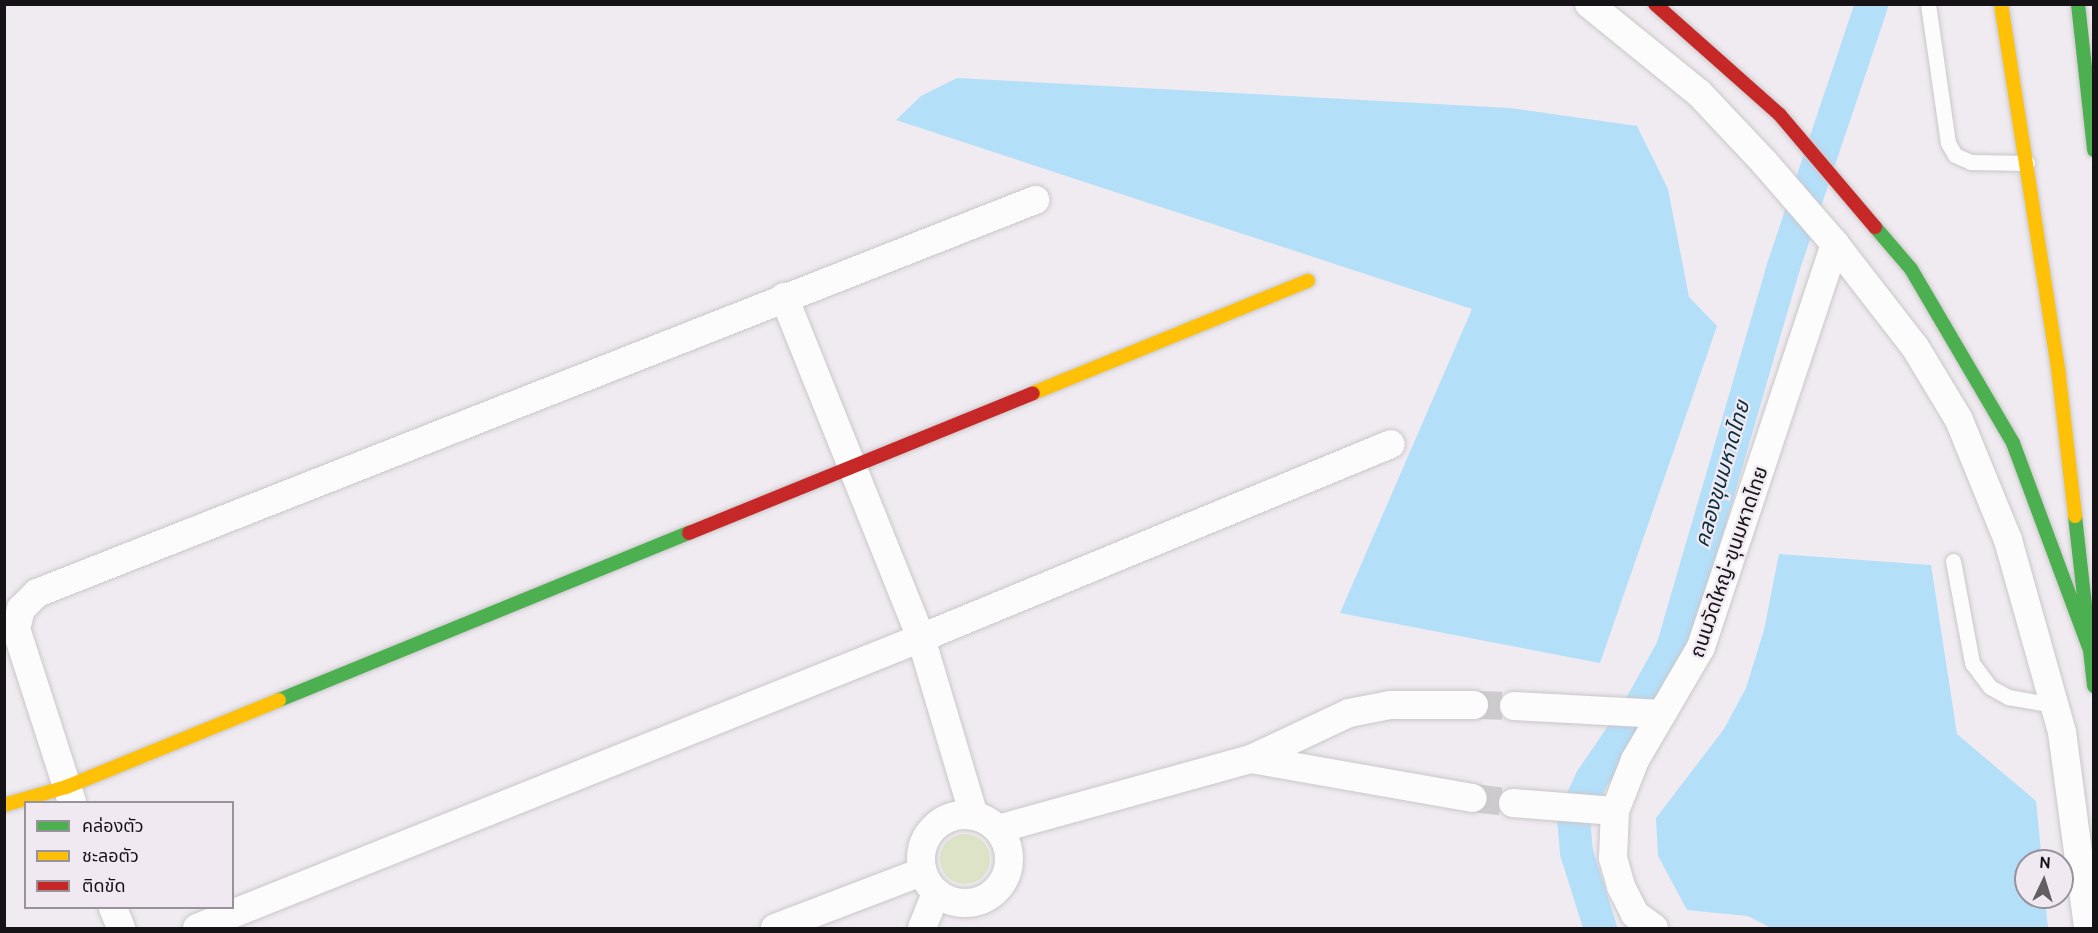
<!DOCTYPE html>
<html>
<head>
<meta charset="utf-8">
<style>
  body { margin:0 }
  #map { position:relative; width:2098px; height:933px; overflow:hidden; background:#efebf0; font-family:Cabin,"Noto Sans Thai",sans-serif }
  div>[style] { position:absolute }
  .green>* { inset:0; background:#dde3c7 }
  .round { border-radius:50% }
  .water>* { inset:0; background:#b4dff9 }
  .canal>* { height:33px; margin:-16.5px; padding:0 16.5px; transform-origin:16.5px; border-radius:16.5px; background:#b4dff9 }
  .street-tunnel>* { height:28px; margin-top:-14px; transform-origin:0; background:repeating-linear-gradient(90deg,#cecbcf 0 28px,transparent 0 42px) }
  .roads { filter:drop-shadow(0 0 2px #cac7ca) drop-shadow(0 0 2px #cac7ca) }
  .lane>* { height:15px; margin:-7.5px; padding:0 7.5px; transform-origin:7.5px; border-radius:7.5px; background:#fdfcfd }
  .street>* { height:28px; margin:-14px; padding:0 14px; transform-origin:14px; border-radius:14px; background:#fdfcfd }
  .street>.ring { margin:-14px; padding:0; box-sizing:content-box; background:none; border:28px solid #fdfcfd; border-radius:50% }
  .fast>* { height:14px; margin:-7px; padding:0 7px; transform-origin:7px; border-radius:7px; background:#4caf50 }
  .slow>* { height:14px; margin:-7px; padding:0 7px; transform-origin:7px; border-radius:7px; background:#ffc107 }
  .jam>* { height:14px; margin:-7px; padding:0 7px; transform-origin:7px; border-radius:7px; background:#c62828 }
  span { translate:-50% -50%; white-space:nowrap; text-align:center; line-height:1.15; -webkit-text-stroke:4.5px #f0e9f2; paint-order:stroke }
  .street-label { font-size:20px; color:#151316 }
  .water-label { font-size:21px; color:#072d3f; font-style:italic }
  .frame { position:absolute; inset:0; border:6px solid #151316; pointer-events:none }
  .legend { position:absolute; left:24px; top:801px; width:210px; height:108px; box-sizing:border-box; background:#f0e9f2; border:2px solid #98939a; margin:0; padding:8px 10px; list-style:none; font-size:18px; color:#151316 }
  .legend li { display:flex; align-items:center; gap:12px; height:30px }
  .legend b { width:30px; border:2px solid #98939a }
  .north { position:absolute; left:2014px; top:849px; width:60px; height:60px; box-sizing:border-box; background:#f0e9f2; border:2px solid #98939a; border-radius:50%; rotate:4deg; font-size:16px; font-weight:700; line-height:24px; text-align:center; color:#151316 }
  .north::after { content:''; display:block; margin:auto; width:21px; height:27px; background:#615f62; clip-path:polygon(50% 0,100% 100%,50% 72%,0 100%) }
</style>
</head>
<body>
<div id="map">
  <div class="green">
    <div class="round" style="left:940px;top:834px;width:50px;height:50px"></div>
  </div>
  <div class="water">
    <div style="clip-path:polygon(957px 78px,1510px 108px,1637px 126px,1668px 189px,1689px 297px,1717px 326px,1600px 663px,1340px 613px,1472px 309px,896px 120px,921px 96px)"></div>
    <div style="clip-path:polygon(1779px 554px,1931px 565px,1957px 734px,2036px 801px,2042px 861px,2026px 861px,2026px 897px,2045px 897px,2048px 928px,1771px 928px,1748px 916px,1687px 910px,1658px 856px,1656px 818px,1724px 729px,1746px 688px,1764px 630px)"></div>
  </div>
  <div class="canal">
    <div style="left:1600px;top:928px;width:80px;rotate:-107.5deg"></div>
    <div style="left:1576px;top:852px;width:34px;rotate:-95deg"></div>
    <div style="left:1573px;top:818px;width:43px;rotate:-65.2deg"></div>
    <div style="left:1591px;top:779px;width:80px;rotate:-55.7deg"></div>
    <div style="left:1636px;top:713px;width:74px;rotate:-61deg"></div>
    <div style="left:1672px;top:648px;width:398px;rotate:-73.8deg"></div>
    <div style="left:1783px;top:266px;width:276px;rotate:-71.4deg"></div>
  </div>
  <div class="street-tunnel">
    <div style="left:1474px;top:705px;width:40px;rotate:1.4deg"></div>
    <div style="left:1473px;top:798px;width:40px;rotate:7.1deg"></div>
  </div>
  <div class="roads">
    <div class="lane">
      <div style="left:1928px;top:4px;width:140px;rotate:81.8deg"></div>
      <div style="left:1948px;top:143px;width:14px;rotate:60deg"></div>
      <div style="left:1955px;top:155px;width:17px;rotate:24deg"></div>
      <div style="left:1971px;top:162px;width:56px;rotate:1deg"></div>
      <div style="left:1953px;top:561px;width:104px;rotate:79.4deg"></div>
      <div style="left:1972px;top:663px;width:30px;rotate:53deg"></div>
      <div style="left:1990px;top:687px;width:21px;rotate:29deg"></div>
      <div style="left:2008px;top:697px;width:47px;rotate:9.9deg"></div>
    </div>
    <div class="street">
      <div style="left:1589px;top:4px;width:141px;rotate:39deg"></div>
      <div style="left:1699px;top:93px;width:95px;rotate:46.7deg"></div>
      <div style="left:1764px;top:162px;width:108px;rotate:49.1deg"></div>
      <div style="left:1835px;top:244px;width:130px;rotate:52.2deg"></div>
      <div style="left:1915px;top:347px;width:85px;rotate:58.9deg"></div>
      <div style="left:1959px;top:420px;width:130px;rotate:67.8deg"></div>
      <div style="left:2008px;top:540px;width:199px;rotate:74.3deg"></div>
      <div style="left:2062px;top:732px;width:198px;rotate:82.4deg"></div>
      <div style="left:784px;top:297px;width:367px;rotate:68.1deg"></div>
      <div style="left:921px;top:638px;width:186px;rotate:73.4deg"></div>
      <div style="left:1514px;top:706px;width:148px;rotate:3.1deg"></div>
      <div style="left:1251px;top:759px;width:225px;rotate:10deg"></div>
      <div style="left:72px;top:802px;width:182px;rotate:-107.9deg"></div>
      <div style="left:16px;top:629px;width:21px;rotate:-76deg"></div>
      <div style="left:21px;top:609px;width:23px;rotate:-45deg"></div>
      <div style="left:37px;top:593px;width:1073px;rotate:-21.49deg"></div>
      <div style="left:1513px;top:803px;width:102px;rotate:4.5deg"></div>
      <div class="ring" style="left:921px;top:815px;width:60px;height:60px"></div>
      <div style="left:998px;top:829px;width:263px;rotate:-15.5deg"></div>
      <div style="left:1251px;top:759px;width:108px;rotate:-25.1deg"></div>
      <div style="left:1349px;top:713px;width:42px;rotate:-11deg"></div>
      <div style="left:1390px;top:705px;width:84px"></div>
      <div style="left:113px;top:908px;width:22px;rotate:68deg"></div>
      <div style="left:197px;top:928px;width:780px;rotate:-21.83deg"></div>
      <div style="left:921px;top:638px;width:508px;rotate:-22.43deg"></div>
      <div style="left:775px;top:928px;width:157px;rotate:-20.9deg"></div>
      <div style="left:922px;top:928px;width:38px;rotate:-68deg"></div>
      <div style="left:1654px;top:928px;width:24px;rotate:-144deg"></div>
      <div style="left:1635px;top:914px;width:31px;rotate:-117deg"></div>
      <div style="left:1621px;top:886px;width:29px;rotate:-106deg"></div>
      <div style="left:1613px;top:858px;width:47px;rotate:-87.6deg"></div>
      <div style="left:1615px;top:811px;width:55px;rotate:-68.6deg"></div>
      <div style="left:1635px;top:760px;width:131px;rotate:-59.7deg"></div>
      <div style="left:1701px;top:647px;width:425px;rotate:-71.6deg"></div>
    </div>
    <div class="fast">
      <div style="left:2078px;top:4px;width:147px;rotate:83.7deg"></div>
      <div style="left:1875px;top:227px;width:55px;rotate:49.4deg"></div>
      <div style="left:1911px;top:269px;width:202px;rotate:59.6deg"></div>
      <div style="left:2013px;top:443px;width:218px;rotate:69.6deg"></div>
      <div style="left:2075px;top:516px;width:171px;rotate:83.6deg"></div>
      <div style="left:279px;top:700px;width:443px;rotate:-22.2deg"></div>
    </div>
    <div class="slow">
      <div style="left:2001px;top:4px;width:368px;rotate:81.1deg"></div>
      <div style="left:2058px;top:368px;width:149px;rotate:83.4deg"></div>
      <div style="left:1033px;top:393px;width:297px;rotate:-22.2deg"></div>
      <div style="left:4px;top:805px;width:65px;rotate:-16.2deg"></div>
      <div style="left:66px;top:787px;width:230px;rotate:-22.2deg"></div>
    </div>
    <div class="jam">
      <div style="left:1655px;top:4px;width:167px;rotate:41.6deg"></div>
      <div style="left:1780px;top:115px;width:147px;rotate:49.7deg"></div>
      <div style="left:689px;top:533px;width:371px;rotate:-22.1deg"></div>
    </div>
  </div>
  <div class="street-label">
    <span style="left:1729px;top:562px;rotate:-71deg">ถนนวัดใหญ่-ขุนมหาดไทย</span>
  </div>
  <div class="water-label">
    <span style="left:1722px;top:474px;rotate:-74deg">คลองขุนมหาดไทย</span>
  </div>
  <div class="frame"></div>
  <ul class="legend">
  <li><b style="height:8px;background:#4caf50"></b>คล่องตัว</li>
  <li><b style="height:8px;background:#ffc107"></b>ชะลอตัว</li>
  <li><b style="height:8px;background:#c62828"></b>ติดขัด</li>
  </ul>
  <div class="north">N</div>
</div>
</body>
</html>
